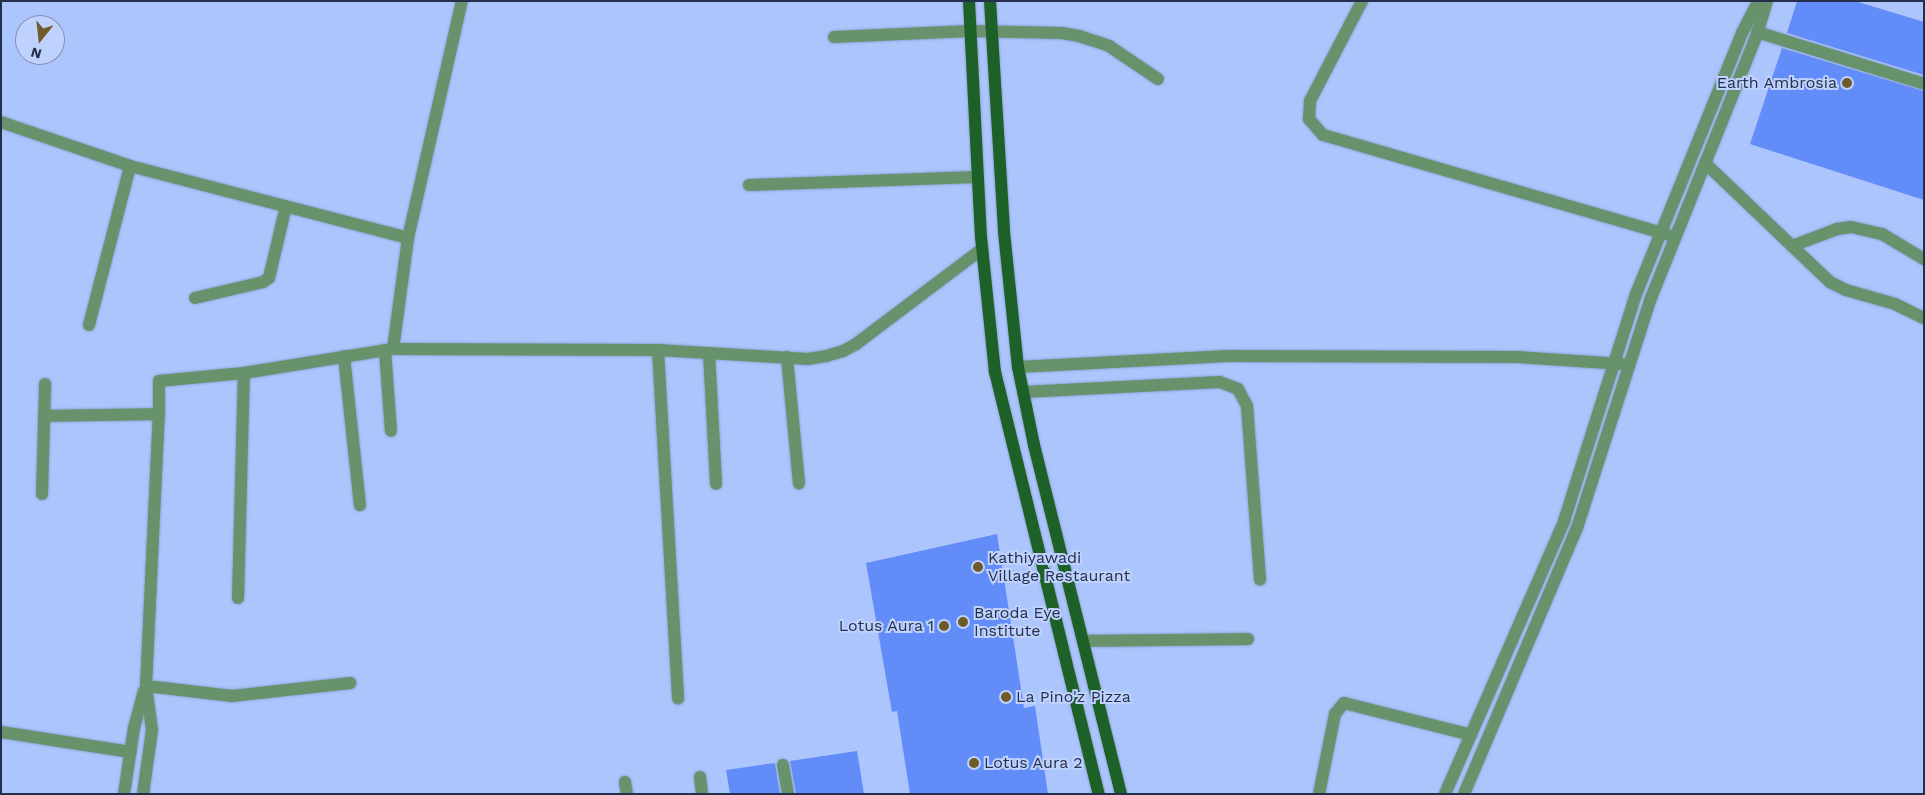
<!DOCTYPE html>
<html>
<head>
<meta charset="utf-8">
<style>
  body { margin:0 }
  #map { position:relative; width:1925px; height:795px; overflow:hidden; background:#acc5fd; font-family:"Work Sans",sans-serif }
  div>[style] { position:absolute }
  .building>* { inset:0; background:#628cf7 }
  .roads { filter:drop-shadow(0 0 1px #8ea4d6) drop-shadow(0 0 1px #8ea4d6) }
  .minor>* { height:12px; margin:-6px; padding:0 6px; transform-origin:6px; border-radius:6px; background:#68926b }
  .major>* { height:12px; margin:-6px; padding:0 6px; transform-origin:6px; border-radius:6px; background:#1d6128 }
  .dots>* { width:14px; height:14px; translate:-50% -50%; box-sizing:border-box; border:2px solid #bfd2fd; border-radius:50% }
  span { translate:-50% -50%; white-space:nowrap; text-align:center; line-height:1.15; -webkit-text-stroke:4px #bfd2fd; paint-order:stroke }
  .poi-label { font-size:16px; color:#242f4b }
  .right { translate:-100% -50%; text-align:right }
  .left { translate:0 -50%; text-align:left }
  .frame { position:absolute; inset:0; border:2px solid #242f4b; pointer-events:none }
  .north { position:absolute; left:15px; top:15px; width:50px; height:50px; box-sizing:border-box; background:#bfd2fd; border:1px solid #8191b6; border-radius:50%; rotate:196deg; font-size:14px; font-weight:700; line-height:20px; text-align:center; color:#242f4b }
  .north::after { content:''; display:block; margin:auto; width:18px; height:22px; background:#6f5a29; clip-path:polygon(50% 0,100% 100%,50% 72%,0 100%) }
</style>
</head>
<body>
<div id="map">
  <div class="building">
    <div style="clip-path:polygon(1797px 1px,1855px 1px,1924px 22px,1924px 75px,1787px 33px)"></div>
    <div style="clip-path:polygon(1782px 48px,1924px 91px,1924px 200px,1750px 144px)"></div>
    <div style="clip-path:polygon(997px 534px,1024px 708px,1035px 706px,1048px 794px,910px 794px,897px 711px,892px 712px,866px 563px)"></div>
    <div style="clip-path:polygon(857px 751px,864px 794px,796px 794px,790px 761px)"></div>
    <div style="clip-path:polygon(775px 763px,780px 794px,730px 794px,726px 770px)"></div>
  </div>
  <div class="roads">
    <div class="minor">
      <div style="left:1362px;top:1px;width:113px;rotate:117.5deg"></div>
      <div style="left:1310px;top:101px;width:18px;rotate:93deg"></div>
      <div style="left:1309px;top:119px;width:21px;rotate:49deg"></div>
      <div style="left:1323px;top:135px;width:358px;rotate:16.1deg"></div>
      <div style="left:1757px;top:32px;width:173px;rotate:17.2deg"></div>
      <div style="left:834px;top:37px;width:136px;rotate:-2.5deg"></div>
      <div style="left:970px;top:31px;width:92px;rotate:1.2deg"></div>
      <div style="left:1062px;top:33px;width:17px;rotate:10deg"></div>
      <div style="left:1079px;top:36px;width:32px;rotate:18deg"></div>
      <div style="left:1109px;top:46px;width:59px;rotate:34deg"></div>
      <div style="left:1px;top:122px;width:136px;rotate:18.8deg"></div>
      <div style="left:130px;top:166px;width:287px;rotate:14.5deg"></div>
      <div style="left:1705px;top:163px;width:173px;rotate:43.6deg"></div>
      <div style="left:1830px;top:282px;width:18px;rotate:27deg"></div>
      <div style="left:1846px;top:290px;width:51px;rotate:15.9deg"></div>
      <div style="left:1895px;top:304px;width:32px;rotate:26deg"></div>
      <div style="left:749px;top:185px;width:229px;rotate:-2deg"></div>
      <div style="left:1792px;top:246px;width:48px;rotate:-20.7deg"></div>
      <div style="left:1837px;top:229px;width:14px;rotate:-8deg"></div>
      <div style="left:1851px;top:227px;width:32px;rotate:13deg"></div>
      <div style="left:1882px;top:234px;width:49px;rotate:30.8deg"></div>
      <div style="left:195px;top:298px;width:70px;rotate:-13.2deg"></div>
      <div style="left:263px;top:282px;width:7px;rotate:-34deg"></div>
      <div style="left:269px;top:278px;width:74px;rotate:-76.7deg"></div>
      <div style="left:89px;top:325px;width:164px;rotate:-75.5deg"></div>
      <div style="left:393px;top:349px;width:112px;rotate:-82.3deg"></div>
      <div style="left:408px;top:238px;width:243px;rotate:-77.2deg"></div>
      <div style="left:385px;top:350px;width:81px;rotate:85.8deg"></div>
      <div style="left:658px;top:350px;width:349px;rotate:86.7deg"></div>
      <div style="left:709px;top:353px;width:131px;rotate:86.9deg"></div>
      <div style="left:344px;top:356px;width:150px;rotate:83.9deg"></div>
      <div style="left:787px;top:357px;width:127px;rotate:84.6deg"></div>
      <div style="left:1018px;top:367px;width:210px;rotate:-3deg"></div>
      <div style="left:1228px;top:356px;width:290px;rotate:0.2deg"></div>
      <div style="left:1518px;top:357px;width:104px;rotate:3.9deg"></div>
      <div style="left:1023px;top:392px;width:197px;rotate:-2.9deg"></div>
      <div style="left:1220px;top:382px;width:19px;rotate:21deg"></div>
      <div style="left:1238px;top:389px;width:19px;rotate:62deg"></div>
      <div style="left:1247px;top:406px;width:174px;rotate:85.7deg"></div>
      <div style="left:44px;top:416px;width:115px;rotate:-1deg"></div>
      <div style="left:42px;top:494px;width:110px;rotate:-88.4deg"></div>
      <div style="left:238px;top:598px;width:225px;rotate:-88.5deg"></div>
      <div style="left:1083px;top:641px;width:165px;rotate:-0.7deg"></div>
      <div style="left:146px;top:686px;width:87px;rotate:6.6deg"></div>
      <div style="left:232px;top:696px;width:119px;rotate:-6.3deg"></div>
      <div style="left:1px;top:732px;width:131px;rotate:8.8deg"></div>
      <div style="left:783px;top:765px;width:29px;rotate:80deg"></div>
      <div style="left:700px;top:777px;width:17px;rotate:83deg"></div>
      <div style="left:625px;top:782px;width:12px;rotate:81deg"></div>
      <div style="left:124px;top:794px;width:67px;rotate:-81.4deg"></div>
      <div style="left:134px;top:728px;width:38px;rotate:-75deg"></div>
      <div style="left:143px;top:794px;width:65px;rotate:-82deg"></div>
      <div style="left:152px;top:730px;width:44px;rotate:-97.8deg"></div>
      <div style="left:146px;top:686px;width:272px;rotate:-87.3deg"></div>
      <div style="left:159px;top:414px;width:33px;rotate:-90deg"></div>
      <div style="left:159px;top:381px;width:85px;rotate:-5.4deg"></div>
      <div style="left:244px;top:373px;width:151px;rotate:-9.2deg"></div>
      <div style="left:393px;top:349px;width:265px;rotate:0.2deg"></div>
      <div style="left:658px;top:350px;width:150px;rotate:3.4deg"></div>
      <div style="left:808px;top:359px;width:18px;rotate:-9deg"></div>
      <div style="left:826px;top:356px;width:18px;rotate:-16deg"></div>
      <div style="left:843px;top:351px;width:15px;rotate:-28deg"></div>
      <div style="left:856px;top:344px;width:158px;rotate:-37deg"></div>
      <div style="left:1319px;top:794px;width:82px;rotate:-78.7deg"></div>
      <div style="left:1335px;top:714px;width:14px;rotate:-51deg"></div>
      <div style="left:1344px;top:703px;width:131px;rotate:14.1deg"></div>
      <div style="left:1445px;top:794px;width:298px;rotate:-66.4deg"></div>
      <div style="left:1564px;top:521px;width:238px;rotate:-72.4deg"></div>
      <div style="left:1636px;top:294px;width:282px;rotate:-67.9deg"></div>
      <div style="left:1742px;top:33px;width:36px;rotate:-63deg"></div>
      <div style="left:1464px;top:794px;width:289px;rotate:-67deg"></div>
      <div style="left:1577px;top:528px;width:242px;rotate:-72.2deg"></div>
      <div style="left:1651px;top:298px;width:281px;rotate:-68.1deg"></div>
      <div style="left:1756px;top:37px;width:38px;rotate:-73deg"></div>
    </div>
    <div class="major">
      <div style="left:969px;top:1px;width:236px;rotate:87.1deg"></div>
      <div style="left:981px;top:237px;width:136px;rotate:84.1deg"></div>
      <div style="left:995px;top:372px;width:435px;rotate:76.2deg"></div>
      <div style="left:990px;top:1px;width:231px;rotate:86.5deg"></div>
      <div style="left:1004px;top:232px;width:136px;rotate:84.1deg"></div>
      <div style="left:1018px;top:367px;width:80px;rotate:78.4deg"></div>
      <div style="left:1034px;top:445px;width:360px;rotate:76deg"></div>
    </div>
  </div>
  <div class="dots">
    <div style="left:1847px;top:83px;background:#6f5a29"></div>
    <div style="left:978px;top:567px;background:#6f5a29"></div>
    <div style="left:963px;top:622px;background:#6f5a29"></div>
    <div style="left:944px;top:626px;background:#6f5a29"></div>
    <div style="left:1006px;top:697px;background:#6f5a29"></div>
    <div style="left:974px;top:763px;background:#6f5a29"></div>
  </div>
  <div class="poi-label">
    <span class="right" style="left:1837px;top:83px">Earth Ambrosia</span>
    <span class="left" style="left:988px;top:567px">Kathiyawadi<br>Village Restaurant</span>
    <span class="left" style="left:974px;top:622px">Baroda Eye<br>Institute</span>
    <span class="right" style="left:934px;top:626px">Lotus Aura 1</span>
    <span class="left" style="left:1016px;top:697px">La Pino'z Pizza</span>
    <span class="left" style="left:984px;top:763px">Lotus Aura 2</span>
  </div>
  <div class="frame"></div>
  <div class="north">N</div>
</div>
</body>
</html>
